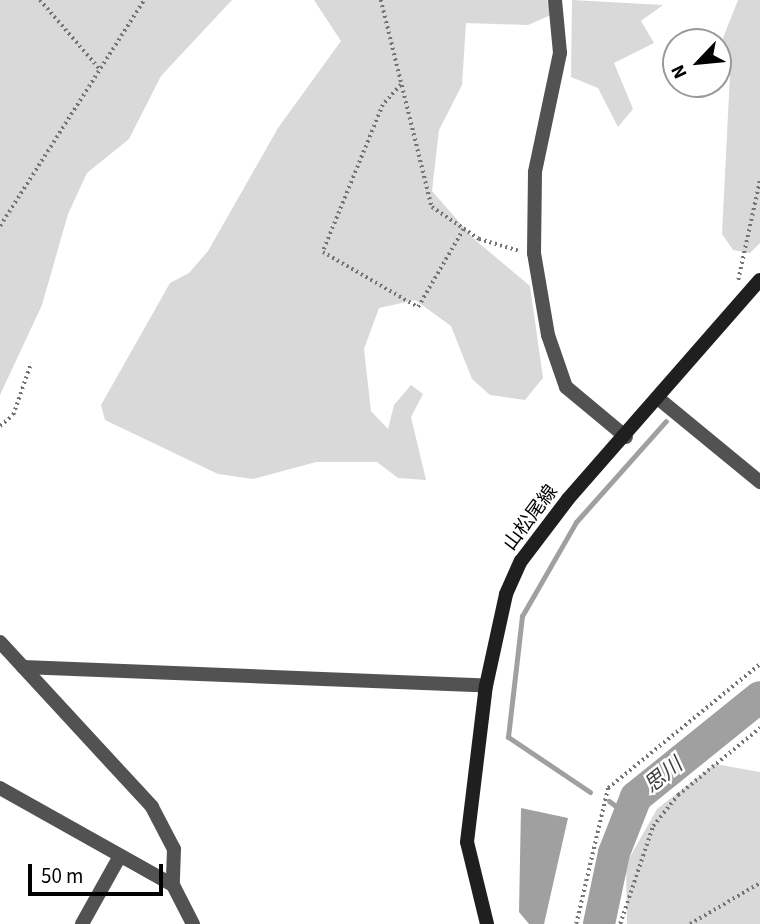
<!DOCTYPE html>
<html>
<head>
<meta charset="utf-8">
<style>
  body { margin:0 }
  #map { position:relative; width:760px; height:924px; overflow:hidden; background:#fff; font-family:"Source Sans 3","Noto Sans JP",sans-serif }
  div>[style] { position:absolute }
  .green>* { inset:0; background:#d9d9d9 }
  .water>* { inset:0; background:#a0a0a0 }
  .stream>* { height:5px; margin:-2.5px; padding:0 2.5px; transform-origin:2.5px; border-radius:2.5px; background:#a0a0a0 }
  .river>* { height:32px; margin:-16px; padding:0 16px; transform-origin:16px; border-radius:16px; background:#a0a0a0 }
  .path>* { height:3.5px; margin-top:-1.75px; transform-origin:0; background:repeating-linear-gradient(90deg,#747474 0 2px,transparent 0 5.5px) }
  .minor>* { height:14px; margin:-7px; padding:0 7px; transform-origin:7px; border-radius:7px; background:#525252 }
  .tertiary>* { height:14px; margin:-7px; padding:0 7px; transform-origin:7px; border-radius:7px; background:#525252 }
  .secondary>* { height:14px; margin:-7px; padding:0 7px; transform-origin:7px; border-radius:7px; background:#1f1f1f }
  span { translate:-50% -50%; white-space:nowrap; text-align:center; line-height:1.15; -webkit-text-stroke:5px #fff; paint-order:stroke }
  .street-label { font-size:19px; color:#000 }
  .water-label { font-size:21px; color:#414141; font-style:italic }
  .north { position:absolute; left:662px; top:28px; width:70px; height:70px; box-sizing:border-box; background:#fff; border:2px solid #999; border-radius:50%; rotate:244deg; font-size:19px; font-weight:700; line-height:28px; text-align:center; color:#000 }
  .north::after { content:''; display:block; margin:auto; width:24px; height:32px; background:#000; clip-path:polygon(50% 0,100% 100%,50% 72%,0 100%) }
  .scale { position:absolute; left:28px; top:864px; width:135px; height:32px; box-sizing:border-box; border:4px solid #000; border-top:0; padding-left:9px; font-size:21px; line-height:24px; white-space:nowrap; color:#000; -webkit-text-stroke:5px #fff; paint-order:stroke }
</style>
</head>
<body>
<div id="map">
  <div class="green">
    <div style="clip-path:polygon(0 0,232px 0,161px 76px,129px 139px,87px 173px,68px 214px,42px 305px,0 395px)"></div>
    <div style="clip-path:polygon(314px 0,547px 0,551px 15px,528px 25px,466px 23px,462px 85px,439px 130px,432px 191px,474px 239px,530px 286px,543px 378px,525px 400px,490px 395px,472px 379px,451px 326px,415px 300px,379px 308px,364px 349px,371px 411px,388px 429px,394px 405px,411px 385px,423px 394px,411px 417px,426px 480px,398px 478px,377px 462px,316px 462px,253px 479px,218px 474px,105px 420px,101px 405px,170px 283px,189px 273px,208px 251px,278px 128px,341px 41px)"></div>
    <div style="clip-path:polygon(572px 0,663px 5px,641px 21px,654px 43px,614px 63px,633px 109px,618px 127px,598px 88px,571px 77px)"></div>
    <div style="clip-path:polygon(738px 0,760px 0,760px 243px,750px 253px,733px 250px,722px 234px,730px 74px,721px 43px)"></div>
    <div style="clip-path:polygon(715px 764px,760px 772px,760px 924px,627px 924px,626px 864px,657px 809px)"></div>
  </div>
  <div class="water">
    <div style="clip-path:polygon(521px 808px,568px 818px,544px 924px,529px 924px,519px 912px)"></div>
  </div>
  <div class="stream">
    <div style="left:590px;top:792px;width:99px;rotate:-146.1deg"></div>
    <div style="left:508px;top:737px;width:122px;rotate:-83.4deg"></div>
    <div style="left:522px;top:616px;width:108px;rotate:-60.1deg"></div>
    <div style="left:576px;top:522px;width:135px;rotate:-48.3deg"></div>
    <div style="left:609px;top:801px;width:21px;rotate:37deg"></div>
  </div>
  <div class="river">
    <div style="left:599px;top:924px;width:73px;rotate:-78.1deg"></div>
    <div style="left:614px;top:853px;width:60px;rotate:-68.6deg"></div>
    <div style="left:636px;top:797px;width:159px;rotate:-38.9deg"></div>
  </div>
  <div class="path">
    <div style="left:40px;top:0;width:90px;rotate:49.1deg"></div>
    <div style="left:381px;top:0;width:213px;rotate:76.2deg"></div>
    <div style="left:432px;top:207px;width:57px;rotate:34.2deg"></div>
    <div style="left:479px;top:239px;width:43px;rotate:16.3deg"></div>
    <div style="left:401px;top:85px;width:27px;rotate:132deg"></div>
    <div style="left:383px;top:105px;width:159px;rotate:112.2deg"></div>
    <div style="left:323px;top:252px;width:110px;rotate:30.1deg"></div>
    <div style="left:418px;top:307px;width:91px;rotate:-59.8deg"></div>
    <div style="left:0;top:226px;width:268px;rotate:-57.5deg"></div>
    <div style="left:738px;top:280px;width:103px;rotate:-77.7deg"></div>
    <div style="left:0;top:426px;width:17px;rotate:-40deg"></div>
    <div style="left:13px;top:415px;width:55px;rotate:-70.9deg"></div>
    <div style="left:576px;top:924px;width:140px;rotate:-76.8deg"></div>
    <div style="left:608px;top:788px;width:196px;rotate:-39.2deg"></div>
    <div style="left:620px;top:924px;width:103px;rotate:-71.4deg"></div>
    <div style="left:653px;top:826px;width:40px;rotate:-51deg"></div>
    <div style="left:678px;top:795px;width:106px;rotate:-39.3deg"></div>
    <div style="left:690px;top:924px;width:81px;rotate:-30.4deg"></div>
  </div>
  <div class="minor">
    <div style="left:555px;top:0;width:53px;rotate:84.6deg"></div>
    <div style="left:560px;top:53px;width:122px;rotate:101.9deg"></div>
    <div style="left:535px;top:172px;width:81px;rotate:90.7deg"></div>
    <div style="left:534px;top:253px;width:83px;rotate:80.3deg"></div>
    <div style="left:548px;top:335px;width:55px;rotate:70.9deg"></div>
    <div style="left:566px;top:387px;width:78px;rotate:39.8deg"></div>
    <div style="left:659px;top:399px;width:131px;rotate:39.4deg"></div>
    <div style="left:0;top:642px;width:224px;rotate:47.3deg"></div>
    <div style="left:152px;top:807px;width:47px;rotate:62.4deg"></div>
    <div style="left:174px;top:849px;width:36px;rotate:92deg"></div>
    <div style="left:23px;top:667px;width:463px;rotate:2.3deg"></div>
    <div style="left:82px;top:924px;width:78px;rotate:-60.8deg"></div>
  </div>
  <div class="tertiary">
    <div style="left:0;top:788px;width:198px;rotate:29.3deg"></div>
    <div style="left:173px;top:885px;width:44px;rotate:62.9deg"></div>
  </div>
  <div class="secondary">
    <div style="left:487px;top:924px;width:84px;rotate:-103.7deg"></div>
    <div style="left:467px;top:842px;width:157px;rotate:-83.1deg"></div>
    <div style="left:486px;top:686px;width:94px;rotate:-77.7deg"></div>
    <div style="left:506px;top:594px;width:36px;rotate:-66deg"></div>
    <div style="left:521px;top:561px;width:78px;rotate:-52.8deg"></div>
    <div style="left:568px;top:499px;width:291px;rotate:-48.8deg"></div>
  </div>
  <div class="street-label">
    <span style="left:531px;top:518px;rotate:-53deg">山松尾線</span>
  </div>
  <div class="water-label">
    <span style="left:663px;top:775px;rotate:-39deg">思川</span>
  </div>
  <div class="north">N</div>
  <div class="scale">50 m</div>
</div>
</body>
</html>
